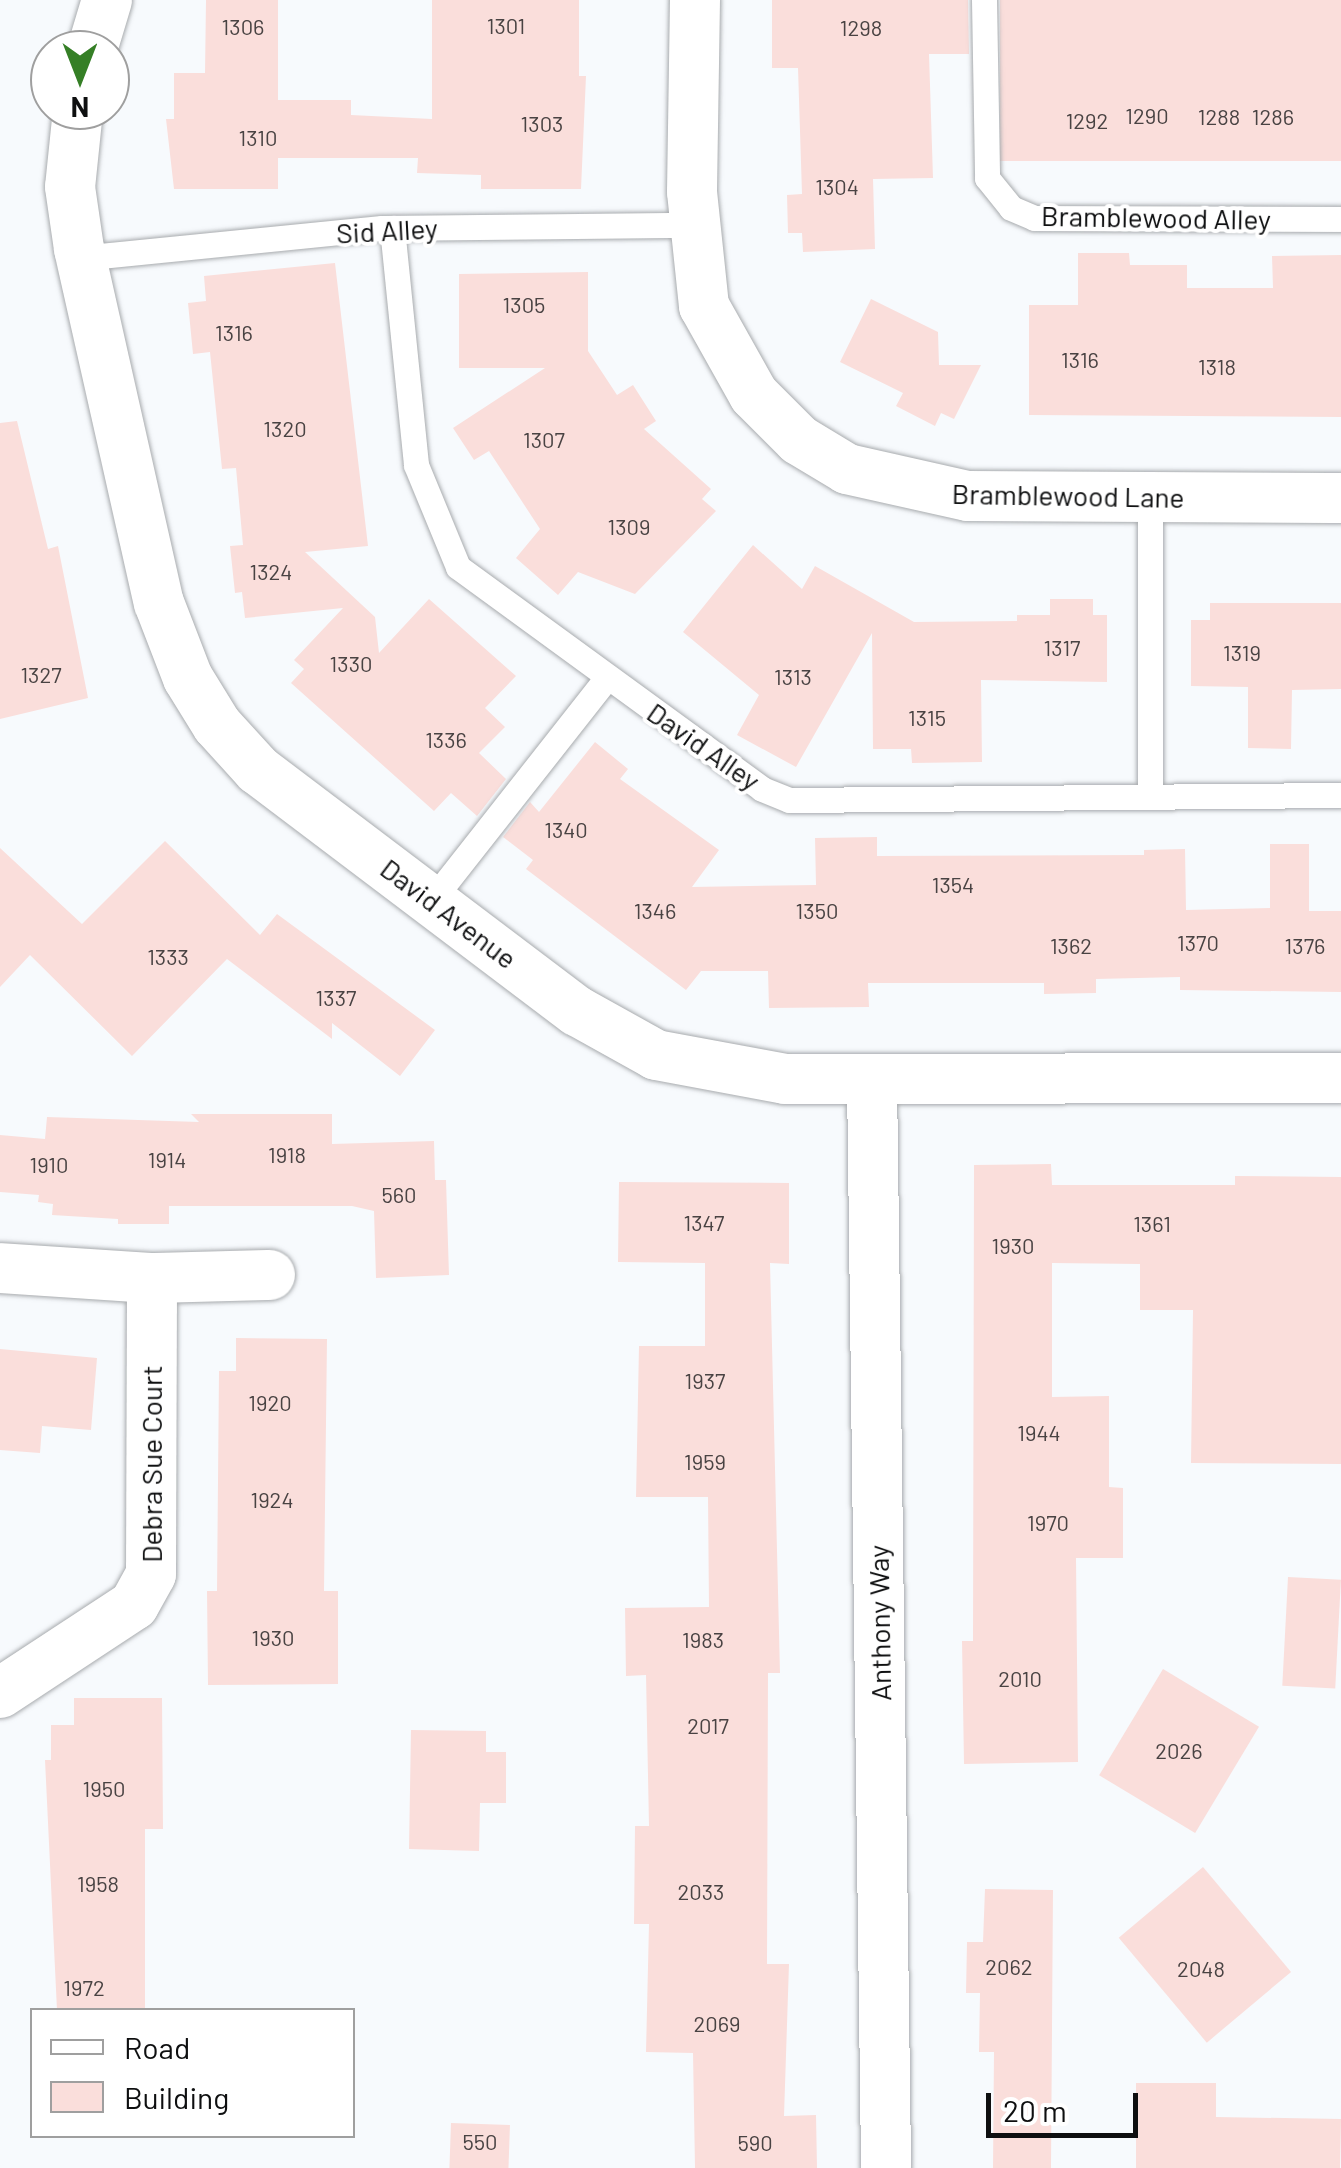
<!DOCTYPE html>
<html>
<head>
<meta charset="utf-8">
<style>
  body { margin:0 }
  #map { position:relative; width:1341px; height:2168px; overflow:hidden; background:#f7fafd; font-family:Barlow,sans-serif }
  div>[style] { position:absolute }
  .building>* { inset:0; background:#fadedb; transform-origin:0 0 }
  .roads { filter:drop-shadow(0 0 2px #a8abae) drop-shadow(0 0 2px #a8abae) }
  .lane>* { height:25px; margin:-12.5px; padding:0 12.5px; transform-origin:12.5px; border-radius:12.5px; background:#fff }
  .street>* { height:50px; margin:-25px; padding:0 25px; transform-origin:25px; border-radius:25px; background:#fff }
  span { translate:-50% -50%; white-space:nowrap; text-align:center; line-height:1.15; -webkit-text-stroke:8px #fff; paint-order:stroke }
  .number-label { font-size:22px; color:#494343 }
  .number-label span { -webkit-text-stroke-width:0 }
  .street-label { font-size:28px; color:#0e0f10 }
  .legend { position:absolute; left:30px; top:2008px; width:325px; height:130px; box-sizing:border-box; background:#fff; border:2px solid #9f9f9f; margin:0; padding:12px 18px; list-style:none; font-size:30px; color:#0e0f10 }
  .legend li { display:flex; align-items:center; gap:20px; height:50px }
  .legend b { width:50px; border:2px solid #9f9f9f }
  .north { position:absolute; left:30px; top:30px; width:100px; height:100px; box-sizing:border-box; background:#fff; border:2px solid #9f9f9f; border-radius:50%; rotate:180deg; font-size:28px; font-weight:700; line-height:40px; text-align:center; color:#0e0f10 }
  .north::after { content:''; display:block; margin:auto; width:35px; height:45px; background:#357f26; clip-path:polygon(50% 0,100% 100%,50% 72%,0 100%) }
  .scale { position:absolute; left:986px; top:2093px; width:152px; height:45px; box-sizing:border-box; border:5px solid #0e0f10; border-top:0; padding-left:12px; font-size:30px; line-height:35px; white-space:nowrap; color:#0e0f10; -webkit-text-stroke:8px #fff; paint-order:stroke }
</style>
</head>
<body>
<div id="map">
  <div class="building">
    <div style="clip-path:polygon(206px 0,278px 0,278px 100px,351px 100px,351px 115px,432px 119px,432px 0,579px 0,579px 76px,586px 76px,581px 189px,481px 189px,481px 175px,417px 173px,418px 158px,278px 158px,278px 189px,174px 189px,166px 119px,174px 119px,174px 73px,205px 73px)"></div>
    <div style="clip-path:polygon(772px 0,968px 0,969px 54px,929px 54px,933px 178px,873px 179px,875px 249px,803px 252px,802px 233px,788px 233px,787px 195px,802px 194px,798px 68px,772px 68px)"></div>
    <div style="left:1000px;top:0;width:341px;height:161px"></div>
    <div style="clip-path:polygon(1078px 253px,1129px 253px,1130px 265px,1187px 265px,1187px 288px,1273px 288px,1272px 256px,1341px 255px,1341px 417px,1029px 415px,1029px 305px,1078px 305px)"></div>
    <div style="clip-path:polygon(335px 263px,368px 546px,305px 552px,375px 617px,379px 653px,429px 599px,516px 676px,485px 708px,505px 727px,479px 753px,506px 779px,477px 816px,451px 793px,434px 811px,291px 683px,304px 669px,294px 660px,343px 608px,245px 618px,242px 592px,235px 593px,230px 546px,243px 545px,236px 468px,222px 469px,210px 352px,193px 354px,188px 303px,206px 301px,204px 276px)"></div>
    <div style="clip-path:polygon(588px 272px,588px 351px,617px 395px,633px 385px,656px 421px,644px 429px,711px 489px,702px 499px,716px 511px,635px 594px,578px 572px,558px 595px,516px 558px,540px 529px,489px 451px,474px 460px,453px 428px,545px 368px,459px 368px,459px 274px)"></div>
    <div style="clip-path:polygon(871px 299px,938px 332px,939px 365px,981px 365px,954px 419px,941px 413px,935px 426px,896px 406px,903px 393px,840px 362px)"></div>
    <div style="clip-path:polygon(17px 421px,48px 549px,58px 546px,88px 698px,0 719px,0 423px)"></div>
    <div style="clip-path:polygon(753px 545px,802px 589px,815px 566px,914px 622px,1017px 621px,1017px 615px,1050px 615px,1050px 599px,1093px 599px,1093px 615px,1107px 615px,1107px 682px,981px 680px,982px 762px,912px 763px,911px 749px,873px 749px,872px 633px,796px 767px,737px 735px,759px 695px,683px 632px)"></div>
    <div style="clip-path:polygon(1210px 603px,1341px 603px,1341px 689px,1292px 690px,1291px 749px,1248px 748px,1248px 687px,1191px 686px,1191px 620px,1210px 620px)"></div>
    <div style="clip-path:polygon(595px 742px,628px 769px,620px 779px,719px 850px,692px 887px,816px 885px,815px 838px,877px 837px,877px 856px,1144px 855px,1144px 850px,1185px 849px,1186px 910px,1270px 908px,1270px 844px,1309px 844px,1309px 911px,1341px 911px,1341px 992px,1180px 990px,1180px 977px,1096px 979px,1096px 993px,1044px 994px,1044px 983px,868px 983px,869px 1007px,769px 1008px,768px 971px,701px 971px,686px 990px,526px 869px,533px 860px,503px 837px,530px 802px,539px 812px)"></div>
    <div style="clip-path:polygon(165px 841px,260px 935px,277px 914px,435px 1030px,400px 1076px,332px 1023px,332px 1039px,227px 959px,132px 1056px,30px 955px,0 987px,0 848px,82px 924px)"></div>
    <div style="clip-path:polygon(191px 1114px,332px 1114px,332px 1144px,434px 1141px,435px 1180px,446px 1180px,449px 1275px,376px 1278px,374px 1211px,352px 1206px,169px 1206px,169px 1224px,118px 1224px,118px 1219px,52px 1215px,53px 1204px,38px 1202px,39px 1195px,0 1192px,0 1135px,45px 1139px,47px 1117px,199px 1122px)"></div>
    <div style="clip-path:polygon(1051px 1164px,1052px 1185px,1235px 1185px,1235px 1176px,1341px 1177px,1341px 1464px,1191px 1463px,1193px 1310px,1140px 1310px,1140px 1264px,1052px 1263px,1052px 1397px,1109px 1396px,1109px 1487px,1123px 1488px,1123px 1558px,1076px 1558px,1078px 1762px,964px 1764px,962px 1641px,973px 1641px,974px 1165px)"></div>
    <div style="clip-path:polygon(619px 1182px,789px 1183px,789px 1264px,770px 1263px,780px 1673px,768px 1673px,767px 1964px,789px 1964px,784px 2116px,816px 2115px,817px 2168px,695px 2168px,693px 2053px,646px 2052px,649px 1924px,634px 1924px,635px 1826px,649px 1826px,646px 1675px,626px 1676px,625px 1608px,709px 1607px,708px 1497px,636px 1497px,639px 1346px,705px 1346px,705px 1263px,618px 1262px)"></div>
    <div style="clip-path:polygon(236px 1338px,327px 1339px,324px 1591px,338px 1591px,338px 1684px,208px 1685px,207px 1591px,217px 1591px,219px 1371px,236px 1371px)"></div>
    <div style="clip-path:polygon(0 1349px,97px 1358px,91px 1430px,42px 1426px,40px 1453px,0 1450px)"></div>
    <div style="left:1288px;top:1577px;width:53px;height:109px;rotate:3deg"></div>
    <div style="left:1163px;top:1669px;width:112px;height:124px;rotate:31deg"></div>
    <div style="clip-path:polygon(74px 1698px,162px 1698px,163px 1829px,145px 1829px,145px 2010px,57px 2010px,45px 1760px,51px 1760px,51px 1725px,74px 1725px)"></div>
    <div style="clip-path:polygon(411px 1730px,486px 1731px,486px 1752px,506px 1752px,506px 1803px,480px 1803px,479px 1851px,409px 1849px)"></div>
    <div style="left:1203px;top:1867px;width:137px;height:110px;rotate:50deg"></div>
    <div style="clip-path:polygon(985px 1889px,1053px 1890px,1051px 2168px,993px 2168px,994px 2052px,979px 2052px,980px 1993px,966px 1993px,967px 1942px,983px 1942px)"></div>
    <div style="clip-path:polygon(1136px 2083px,1216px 2083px,1216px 2117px,1341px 2119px,1340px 2168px,1136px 2168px)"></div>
    <div style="left:451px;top:2123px;width:59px;height:45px;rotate:2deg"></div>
  </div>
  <div class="roads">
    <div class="lane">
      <div style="left:984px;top:0;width:178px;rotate:89deg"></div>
      <div style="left:987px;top:178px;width:38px;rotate:51deg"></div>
      <div style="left:1011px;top:208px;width:25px;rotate:23deg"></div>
      <div style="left:1034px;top:218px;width:307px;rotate:0.2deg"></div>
      <div style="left:392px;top:228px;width:238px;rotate:84.2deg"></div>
      <div style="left:416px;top:465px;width:110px;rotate:67.6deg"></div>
      <div style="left:458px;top:567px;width:376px;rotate:36.1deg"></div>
      <div style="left:762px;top:789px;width:29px;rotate:22deg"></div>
      <div style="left:789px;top:800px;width:552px;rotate:-0.52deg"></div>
      <div style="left:80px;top:258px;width:303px;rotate:-5.7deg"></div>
      <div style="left:382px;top:228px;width:312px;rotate:-0.6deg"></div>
      <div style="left:1150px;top:498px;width:299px;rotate:90deg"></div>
      <div style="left:432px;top:900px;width:283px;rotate:-51.8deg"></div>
    </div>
    <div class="street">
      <div style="left:695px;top:0;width:192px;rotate:90.9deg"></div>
      <div style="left:692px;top:192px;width:115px;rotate:84deg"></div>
      <div style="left:704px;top:306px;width:102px;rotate:60.7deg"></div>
      <div style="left:754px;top:395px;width:64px;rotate:45deg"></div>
      <div style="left:799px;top:440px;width:56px;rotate:31.1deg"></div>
      <div style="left:847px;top:469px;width:124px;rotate:12.6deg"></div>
      <div style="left:968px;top:496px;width:373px;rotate:0.3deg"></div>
      <div style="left:92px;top:50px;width:52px;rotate:-73.3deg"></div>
      <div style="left:78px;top:110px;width:77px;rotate:95.9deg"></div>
      <div style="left:70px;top:187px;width:63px;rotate:81.7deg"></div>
      <div style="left:79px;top:249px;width:363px;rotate:77.3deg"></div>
      <div style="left:159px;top:603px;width:80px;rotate:68.9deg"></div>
      <div style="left:188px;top:678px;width:55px;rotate:58.3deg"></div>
      <div style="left:217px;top:725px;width:61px;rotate:47.7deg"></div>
      <div style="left:258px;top:770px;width:400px;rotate:37.1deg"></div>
      <div style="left:577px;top:1011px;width:90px;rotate:29.1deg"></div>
      <div style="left:656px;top:1055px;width:131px;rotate:10.5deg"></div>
      <div style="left:785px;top:1079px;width:556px;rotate:-0.1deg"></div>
      <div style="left:872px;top:1079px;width:1089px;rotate:89.26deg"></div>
      <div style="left:0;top:1268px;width:152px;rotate:3.8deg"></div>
      <div style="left:0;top:1693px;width:160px;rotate:-33.3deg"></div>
      <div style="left:134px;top:1605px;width:35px;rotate:-61deg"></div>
      <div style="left:151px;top:1574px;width:296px;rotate:-89.8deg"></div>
      <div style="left:152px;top:1278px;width:118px;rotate:-1.5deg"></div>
    </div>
  </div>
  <div class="number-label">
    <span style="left:506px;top:26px">1301</span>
    <span style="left:243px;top:27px">1306</span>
    <span style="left:861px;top:28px">1298</span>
    <span style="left:1147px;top:116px">1290</span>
    <span style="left:1219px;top:117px">1288</span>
    <span style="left:1273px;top:117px">1286</span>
    <span style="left:1087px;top:121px">1292</span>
    <span style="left:542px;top:124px">1303</span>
    <span style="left:258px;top:138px">1310</span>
    <span style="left:837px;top:187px">1304</span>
    <span style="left:524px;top:305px">1305</span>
    <span style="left:234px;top:333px">1316</span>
    <span style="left:1080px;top:360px">1316</span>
    <span style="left:1217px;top:367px">1318</span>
    <span style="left:285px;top:429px">1320</span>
    <span style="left:544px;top:440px">1307</span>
    <span style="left:629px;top:527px">1309</span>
    <span style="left:271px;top:572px">1324</span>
    <span style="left:1062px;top:648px">1317</span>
    <span style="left:1242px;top:653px">1319</span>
    <span style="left:351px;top:664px">1330</span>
    <span style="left:41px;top:675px">1327</span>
    <span style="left:793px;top:677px">1313</span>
    <span style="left:927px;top:718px">1315</span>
    <span style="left:446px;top:740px">1336</span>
    <span style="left:566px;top:830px">1340</span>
    <span style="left:953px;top:885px">1354</span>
    <span style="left:655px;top:911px">1346</span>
    <span style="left:817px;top:911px">1350</span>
    <span style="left:1198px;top:943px">1370</span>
    <span style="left:1071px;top:946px">1362</span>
    <span style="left:1305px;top:946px">1376</span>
    <span style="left:168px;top:957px">1333</span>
    <span style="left:336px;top:998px">1337</span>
    <span style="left:287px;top:1155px">1918</span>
    <span style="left:167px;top:1160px">1914</span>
    <span style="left:49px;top:1165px">1910</span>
    <span style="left:399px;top:1195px">560</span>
    <span style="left:704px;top:1223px">1347</span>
    <span style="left:1152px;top:1224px">1361</span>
    <span style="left:1013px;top:1246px">1930</span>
    <span style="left:705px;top:1381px">1937</span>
    <span style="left:270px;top:1403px">1920</span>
    <span style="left:1039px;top:1433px">1944</span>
    <span style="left:705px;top:1462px">1959</span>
    <span style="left:272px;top:1500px">1924</span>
    <span style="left:1048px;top:1523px">1970</span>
    <span style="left:273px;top:1638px">1930</span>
    <span style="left:703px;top:1640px">1983</span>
    <span style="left:1020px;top:1679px">2010</span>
    <span style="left:708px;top:1726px">2017</span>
    <span style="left:1179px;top:1751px">2026</span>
    <span style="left:104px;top:1789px">1950</span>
    <span style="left:98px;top:1884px">1958</span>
    <span style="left:701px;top:1892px">2033</span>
    <span style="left:1009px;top:1967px">2062</span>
    <span style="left:1201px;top:1969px">2048</span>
    <span style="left:84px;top:1988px">1972</span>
    <span style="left:717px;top:2024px">2069</span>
    <span style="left:480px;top:2142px">550</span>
    <span style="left:755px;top:2143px">590</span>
  </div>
  <div class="street-label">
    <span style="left:1156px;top:217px;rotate:1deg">Bramblewood Alley</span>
    <span style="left:387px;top:230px;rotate:-3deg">Sid Alley</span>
    <span style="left:1068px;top:495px;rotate:1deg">Bramblewood Lane</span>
    <span style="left:704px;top:746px;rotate:35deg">David Alley</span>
    <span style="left:449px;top:913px;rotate:37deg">David Avenue</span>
    <span style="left:151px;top:1464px;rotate:-90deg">Debra Sue Court</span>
    <span style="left:879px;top:1623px;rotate:-91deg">Anthony Way</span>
  </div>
  <ul class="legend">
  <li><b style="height:12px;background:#fff"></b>Road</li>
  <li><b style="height:28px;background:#fadedb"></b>Building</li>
  </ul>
  <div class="north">N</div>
  <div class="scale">20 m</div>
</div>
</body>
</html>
